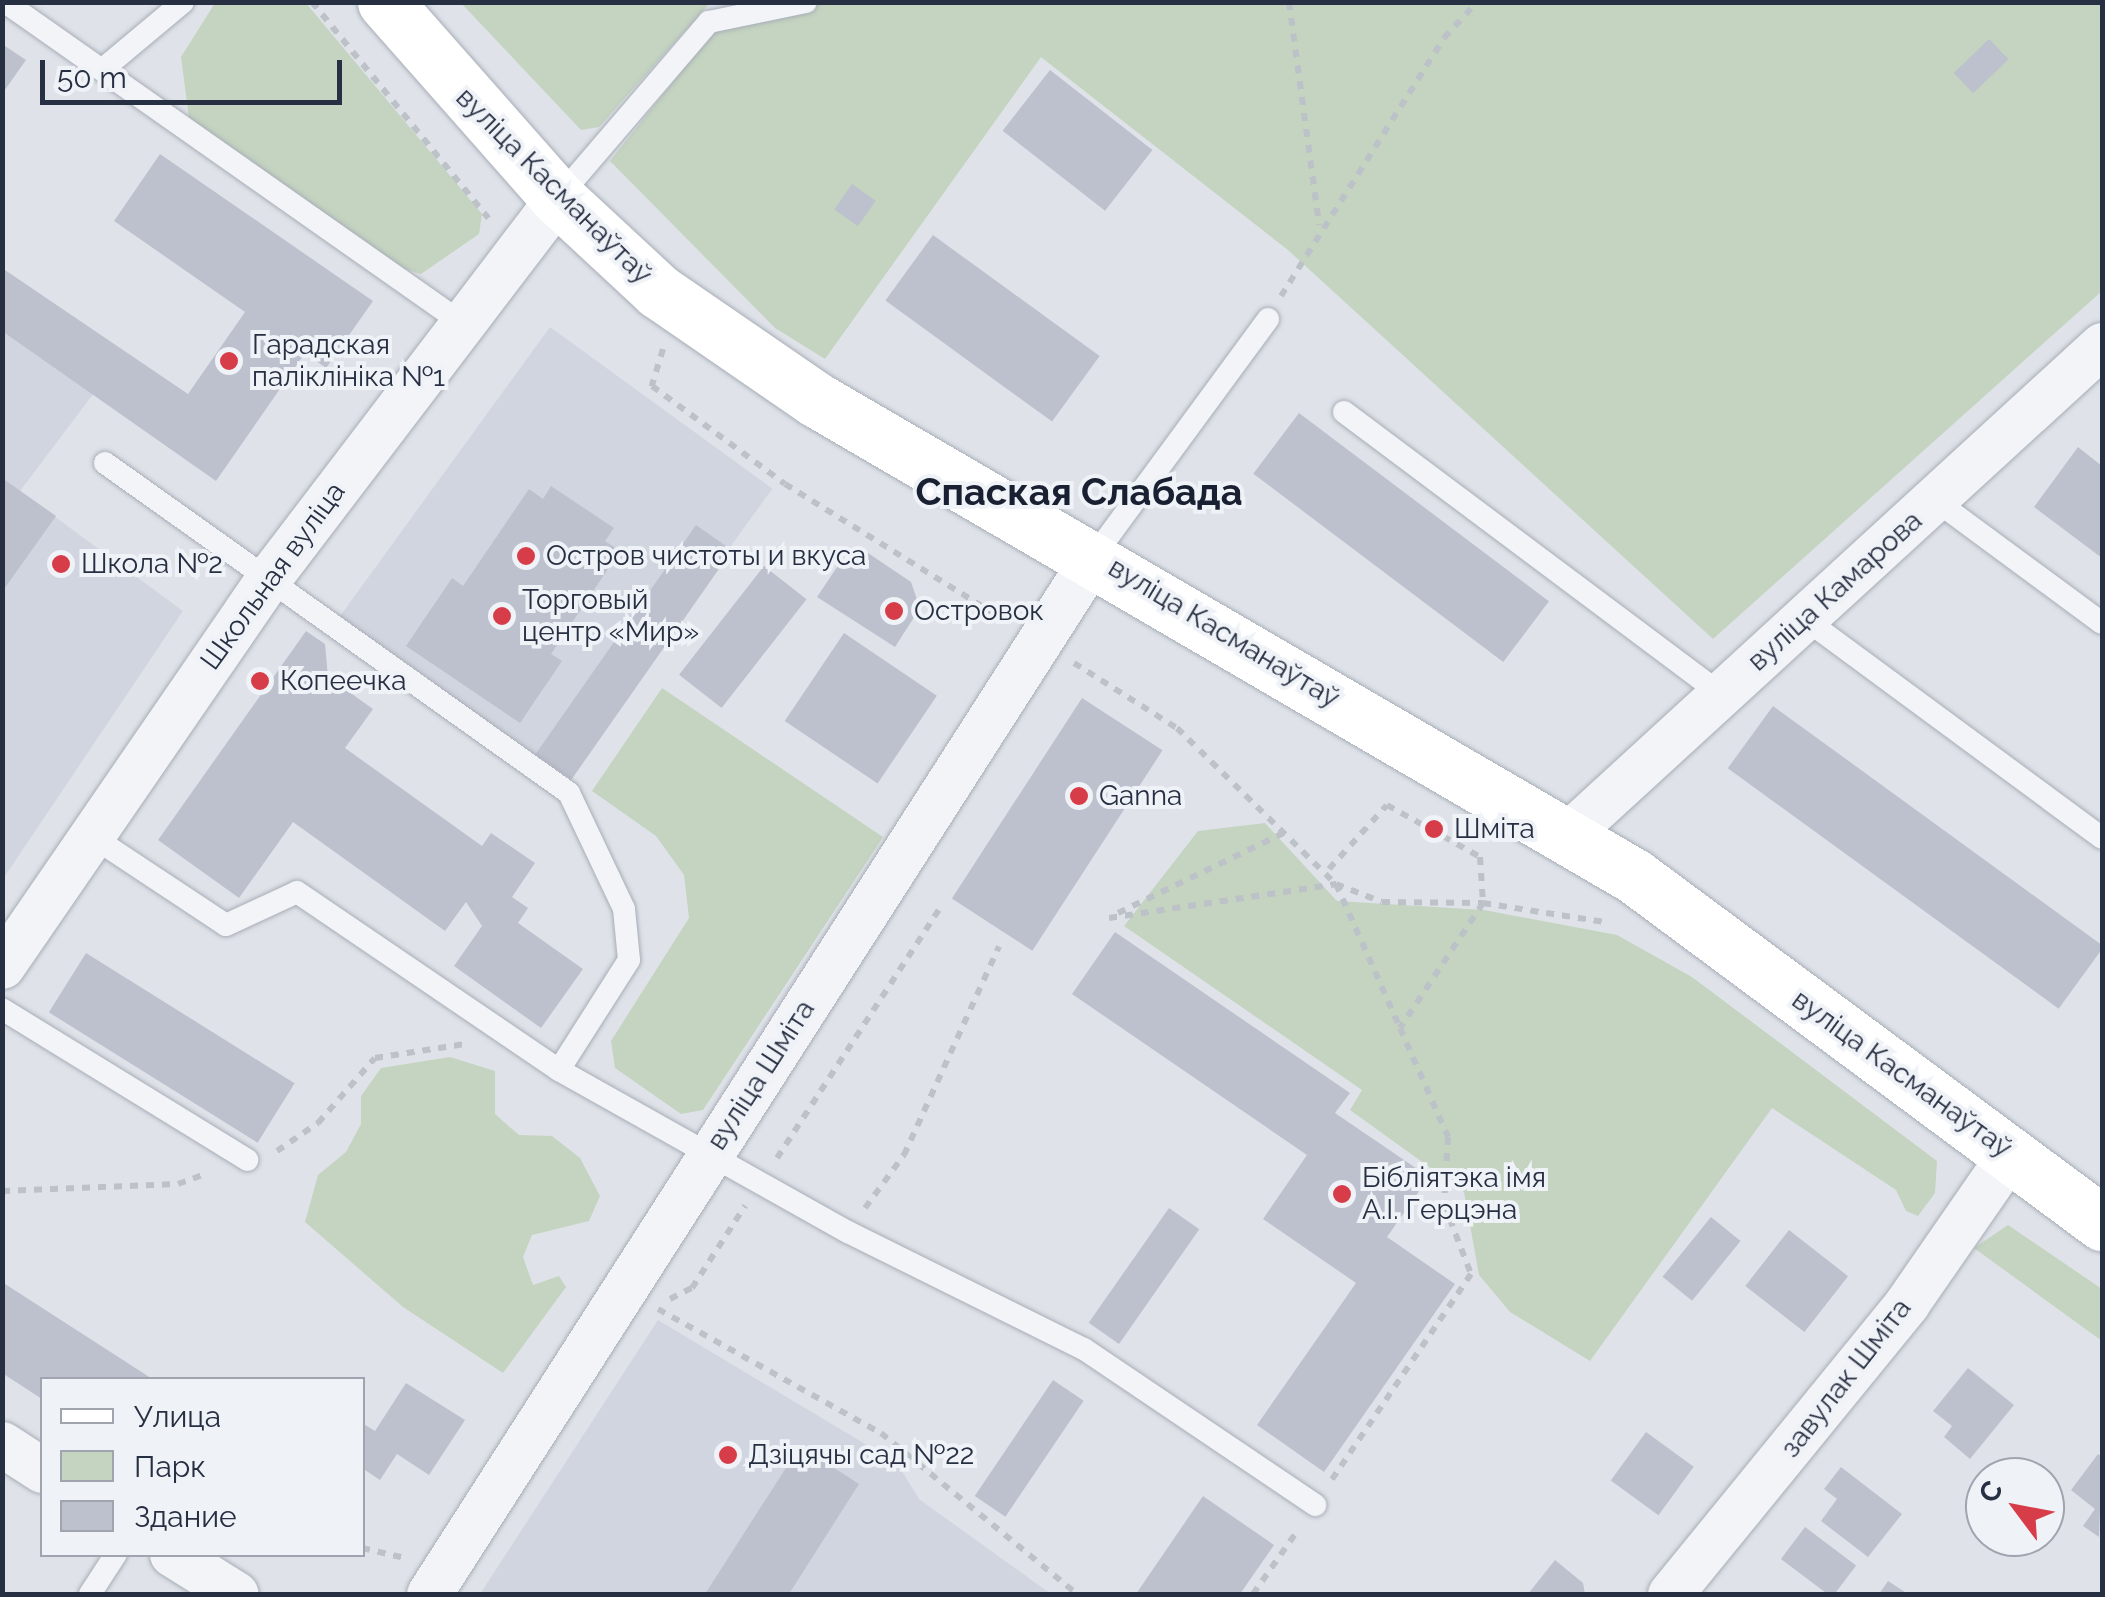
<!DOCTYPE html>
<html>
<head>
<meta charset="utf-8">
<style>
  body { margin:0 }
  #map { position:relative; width:2105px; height:1597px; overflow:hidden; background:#dfe3e9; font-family:Raleway,sans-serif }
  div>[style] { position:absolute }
  .built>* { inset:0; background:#d1d5df; transform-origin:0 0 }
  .green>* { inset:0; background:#c4d4c0 }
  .building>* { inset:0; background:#bcc1cd; transform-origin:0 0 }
  .path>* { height:6px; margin-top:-3px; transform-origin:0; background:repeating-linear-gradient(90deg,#bdc1c8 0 8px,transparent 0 16px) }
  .roads { filter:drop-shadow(0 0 2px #a8adb7) drop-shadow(0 0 2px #a8adb7) }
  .lane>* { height:22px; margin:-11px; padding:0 11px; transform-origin:11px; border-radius:11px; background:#f2f4f7 }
  .street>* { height:45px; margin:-22.5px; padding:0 22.5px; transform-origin:22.5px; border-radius:22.5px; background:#f2f4f7 }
  .secondary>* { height:55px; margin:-27.5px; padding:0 27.5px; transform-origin:27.5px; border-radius:27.5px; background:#fff }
  .dots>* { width:28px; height:28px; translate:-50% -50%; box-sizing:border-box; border:5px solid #eff2f7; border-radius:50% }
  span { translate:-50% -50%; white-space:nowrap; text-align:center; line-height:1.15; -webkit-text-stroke:8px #eff2f7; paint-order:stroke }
  .street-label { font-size:28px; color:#272f42 }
  .poi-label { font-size:28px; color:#272f42 }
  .left { translate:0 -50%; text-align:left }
  .district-label { font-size:38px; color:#192032; font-weight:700 }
  .frame { position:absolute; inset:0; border:5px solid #272f42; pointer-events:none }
  .legend { position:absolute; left:40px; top:1377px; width:325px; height:180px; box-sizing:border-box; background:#eff2f7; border:2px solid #9fa4af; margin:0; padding:12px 18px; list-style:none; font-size:30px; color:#272f42 }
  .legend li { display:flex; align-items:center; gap:20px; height:50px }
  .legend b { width:50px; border:2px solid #9fa4af }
  .north { position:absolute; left:1965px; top:1457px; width:100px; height:100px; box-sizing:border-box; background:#eff2f7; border:2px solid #9fa4af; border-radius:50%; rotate:302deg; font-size:28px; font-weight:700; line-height:40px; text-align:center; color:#272f42 }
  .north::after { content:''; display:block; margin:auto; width:35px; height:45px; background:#d63d49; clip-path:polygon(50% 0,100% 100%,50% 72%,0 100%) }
  .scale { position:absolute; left:40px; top:60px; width:302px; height:45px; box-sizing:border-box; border:5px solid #272f42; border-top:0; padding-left:12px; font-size:30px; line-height:35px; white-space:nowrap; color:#272f42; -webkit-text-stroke:8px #eff2f7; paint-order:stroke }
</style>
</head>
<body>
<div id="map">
  <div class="built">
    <div style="left:550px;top:327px;width:275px;height:358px;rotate:36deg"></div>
    <div style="clip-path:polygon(3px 331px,94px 393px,20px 491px,183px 611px,3px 879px)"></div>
    <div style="clip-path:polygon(658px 1320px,897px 1463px,919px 1499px,1051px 1594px,480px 1594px)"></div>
  </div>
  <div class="green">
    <div style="clip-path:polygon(215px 3px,306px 3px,482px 214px,479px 234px,421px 274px,402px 268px,189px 118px,181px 57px)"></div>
    <div style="clip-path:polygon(461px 3px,710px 3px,599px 127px,581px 130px)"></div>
    <div style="clip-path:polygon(736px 3px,2102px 3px,2102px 291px,1713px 639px,1288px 250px,1041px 57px,825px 359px,775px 328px,610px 161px)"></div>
    <div style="clip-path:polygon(662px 688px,883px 837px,703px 1110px,681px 1114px,615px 1068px,611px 1041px,689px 918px,684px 875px,656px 836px,592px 791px)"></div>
    <div style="clip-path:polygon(1265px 823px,1337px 901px,1484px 910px,1617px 935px,1692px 977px,1937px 1161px,1935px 1193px,1918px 1216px,1906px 1211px,1896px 1190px,1772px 1108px,1590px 1361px,1510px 1312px,1479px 1275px,1464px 1192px,1350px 1110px,1362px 1090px,1124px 926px,1198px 831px)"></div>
    <div style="clip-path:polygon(450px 1057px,495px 1071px,495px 1114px,519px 1135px,552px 1136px,580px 1158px,600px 1196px,589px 1221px,532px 1235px,523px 1257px,533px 1285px,559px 1276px,566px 1287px,503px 1373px,403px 1307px,305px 1222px,318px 1175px,346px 1152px,361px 1124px,361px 1096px,381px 1068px)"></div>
    <div style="clip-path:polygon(2008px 1225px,2102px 1289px,2102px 1341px,1974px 1248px)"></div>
  </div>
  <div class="building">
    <div style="left:1989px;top:39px;width:28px;height:49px;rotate:46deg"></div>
    <div style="clip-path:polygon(2px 44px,26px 60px,2px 94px)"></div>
    <div style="left:1050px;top:70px;width:130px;height:77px;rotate:38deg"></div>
    <div style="clip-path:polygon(160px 154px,373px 301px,326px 368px,305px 353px,216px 481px,2px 331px,2px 268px,188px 394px,245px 312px,114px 221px)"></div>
    <div style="left:852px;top:184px;width:29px;height:31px;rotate:35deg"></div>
    <div style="left:933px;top:235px;width:206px;height:81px;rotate:36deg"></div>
    <div style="left:1299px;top:413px;width:313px;height:76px;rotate:37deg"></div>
    <div style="clip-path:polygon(2078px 447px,2102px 466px,2102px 558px,2034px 507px)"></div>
    <div style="clip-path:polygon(2px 478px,56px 516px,2px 592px)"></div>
    <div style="clip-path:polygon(551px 486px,614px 528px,605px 541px,620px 551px,551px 654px,562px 661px,520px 723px,406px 646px,452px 578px,463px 586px,529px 489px,543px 499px)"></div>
    <div style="left:696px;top:525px;width:44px;height:280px;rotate:35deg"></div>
    <div style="clip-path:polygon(868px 553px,911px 582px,920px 608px,895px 647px,817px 597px,841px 561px)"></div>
    <div style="left:764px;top:566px;width:54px;height:138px;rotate:38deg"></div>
    <div style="clip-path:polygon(306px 631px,325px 644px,328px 677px,373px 709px,345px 748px,482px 846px,491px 833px,535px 863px,512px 897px,528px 908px,518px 923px,583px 969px,541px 1028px,454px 966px,482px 926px,466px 902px,445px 931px,293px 822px,239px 898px,158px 840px)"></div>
    <div style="left:844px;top:633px;width:112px;height:106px;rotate:34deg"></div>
    <div style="left:1082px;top:698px;width:96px;height:239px;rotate:33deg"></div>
    <div style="left:1773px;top:706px;width:409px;height:77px;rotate:36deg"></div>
    <div style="clip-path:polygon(1115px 932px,1350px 1093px,1335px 1113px,1429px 1177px,1387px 1237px,1455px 1284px,1324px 1472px,1257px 1425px,1356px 1283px,1263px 1219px,1307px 1155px,1072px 994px)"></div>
    <div style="left:86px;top:953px;width:246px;height:70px;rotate:32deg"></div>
    <div style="left:1169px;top:1208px;width:37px;height:140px;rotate:35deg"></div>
    <div style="left:1711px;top:1217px;width:38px;height:77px;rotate:39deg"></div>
    <div style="left:1789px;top:1230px;width:75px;height:71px;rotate:38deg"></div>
    <div style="clip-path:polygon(2px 1282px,154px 1380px,42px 1380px,42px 1399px,2px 1373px)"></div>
    <div style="clip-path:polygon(1968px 1368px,2014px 1405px,1970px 1459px,1944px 1437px,1952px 1426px,1933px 1411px)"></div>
    <div style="left:1053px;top:1380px;width:37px;height:140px;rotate:34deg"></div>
    <div style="clip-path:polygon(406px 1383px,465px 1420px,429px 1475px,397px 1454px,380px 1480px,362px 1468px,362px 1423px,375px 1431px)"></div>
    <div style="left:1646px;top:1432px;width:59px;height:60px;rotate:36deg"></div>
    <div style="clip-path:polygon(800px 1446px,859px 1484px,789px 1594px,705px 1594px)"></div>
    <div style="clip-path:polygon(2098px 1454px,2102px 1457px,2099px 1537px,2083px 1526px,2095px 1509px,2071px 1490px)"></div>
    <div style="clip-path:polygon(1841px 1467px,1902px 1514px,1868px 1557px,1821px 1521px,1837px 1499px,1824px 1489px)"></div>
    <div style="clip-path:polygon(1203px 1496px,1274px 1545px,1240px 1594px,1136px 1594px)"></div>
    <div style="left:1805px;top:1527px;width:64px;height:40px;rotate:37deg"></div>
    <div style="clip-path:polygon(1555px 1560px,1583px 1583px,1585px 1594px,1528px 1594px)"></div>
    <div style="clip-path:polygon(1888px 1581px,1908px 1594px,1879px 1594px)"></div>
  </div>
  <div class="path">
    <div style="left:312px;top:2px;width:279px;rotate:50.8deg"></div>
    <div style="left:1289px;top:2px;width:225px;rotate:82.3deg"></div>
    <div style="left:1281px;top:296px;width:305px;rotate:-57.7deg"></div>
    <div style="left:1444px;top:38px;width:49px;rotate:-47.5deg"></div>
    <div style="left:663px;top:349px;width:39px;rotate:107deg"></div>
    <div style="left:652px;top:386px;width:165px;rotate:36.4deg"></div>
    <div style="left:785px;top:484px;width:258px;rotate:31.8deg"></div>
    <div style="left:1074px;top:663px;width:122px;rotate:32.3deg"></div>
    <div style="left:1177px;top:728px;width:223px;rotate:44.5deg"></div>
    <div style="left:1336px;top:884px;width:49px;rotate:21.4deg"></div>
    <div style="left:1382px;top:902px;width:101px;rotate:0.6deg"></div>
    <div style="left:1483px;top:903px;width:123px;rotate:8.9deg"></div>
    <div style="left:1329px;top:869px;width:86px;rotate:-47.8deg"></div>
    <div style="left:1387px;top:805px;width:107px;rotate:29.2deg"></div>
    <div style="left:1480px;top:857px;width:46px;rotate:86.3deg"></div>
    <div style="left:1483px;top:903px;width:150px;rotate:123.6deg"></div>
    <div style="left:1400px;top:1028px;width:119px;rotate:66.2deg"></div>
    <div style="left:1448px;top:1137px;width:67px;rotate:93.4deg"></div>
    <div style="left:1444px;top:1204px;width:75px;rotate:68.9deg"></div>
    <div style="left:1471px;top:1274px;width:251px;rotate:124.1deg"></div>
    <div style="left:1118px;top:913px;width:189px;rotate:-25.8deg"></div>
    <div style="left:1109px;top:918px;width:230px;rotate:-8.5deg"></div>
    <div style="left:1336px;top:884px;width:158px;rotate:66deg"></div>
    <div style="left:277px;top:1151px;width:50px;rotate:-34.3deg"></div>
    <div style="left:318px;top:1123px;width:86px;rotate:-48.8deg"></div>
    <div style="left:375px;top:1058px;width:91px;rotate:-8.8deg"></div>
    <div style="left:777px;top:1158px;width:298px;rotate:-56.9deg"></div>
    <div style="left:2px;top:1191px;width:176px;rotate:-2.3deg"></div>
    <div style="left:178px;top:1184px;width:32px;rotate:-20deg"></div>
    <div style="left:865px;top:1208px;width:66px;rotate:-53.7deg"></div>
    <div style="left:904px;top:1155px;width:229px;rotate:-65.5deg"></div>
    <div style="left:670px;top:1299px;width:25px;rotate:-27deg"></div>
    <div style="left:692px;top:1288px;width:98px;rotate:-57.1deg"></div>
    <div style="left:658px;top:1309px;width:255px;rotate:29.1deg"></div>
    <div style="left:881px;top:1433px;width:254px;rotate:39.4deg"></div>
    <div style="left:362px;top:1548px;width:44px;rotate:13.1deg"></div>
    <div style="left:1253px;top:1594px;width:78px;rotate:-54.9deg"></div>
  </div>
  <div class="roads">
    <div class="lane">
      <div style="left:5px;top:2px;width:555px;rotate:35.09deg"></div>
      <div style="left:103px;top:69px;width:104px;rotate:-39.9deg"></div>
      <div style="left:558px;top:198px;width:232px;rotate:-49.4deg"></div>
      <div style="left:709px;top:22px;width:99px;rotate:-11.7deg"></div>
      <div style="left:1344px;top:412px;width:472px;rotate:36.8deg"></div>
      <div style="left:105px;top:463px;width:569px;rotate:35.42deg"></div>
      <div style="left:569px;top:793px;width:128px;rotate:64.6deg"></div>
      <div style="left:624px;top:909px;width:51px;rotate:84.4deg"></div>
      <div style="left:629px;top:960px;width:130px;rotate:122.5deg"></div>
      <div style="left:1935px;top:500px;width:207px;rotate:36.4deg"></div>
      <div style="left:1094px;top:556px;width:294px;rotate:-53.7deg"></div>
      <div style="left:1805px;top:619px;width:369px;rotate:36.4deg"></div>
      <div style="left:90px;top:835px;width:163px;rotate:33.5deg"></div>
      <div style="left:226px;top:925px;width:78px;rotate:-24.9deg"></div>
      <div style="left:297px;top:892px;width:317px;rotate:34.2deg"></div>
      <div style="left:559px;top:1070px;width:331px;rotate:29.3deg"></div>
      <div style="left:848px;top:1232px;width:263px;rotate:26.4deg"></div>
      <div style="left:1084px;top:1349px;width:279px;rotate:34deg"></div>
      <div style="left:2px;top:1009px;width:288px;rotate:31.6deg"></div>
      <div style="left:90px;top:1594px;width:48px;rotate:-57deg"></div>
    </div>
    <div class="street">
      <div style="left:1566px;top:836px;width:727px;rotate:-42.49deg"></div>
      <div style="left:2px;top:966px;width:475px;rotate:-55.5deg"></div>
      <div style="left:271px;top:575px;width:474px;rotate:-52.7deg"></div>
      <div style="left:2px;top:1444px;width:48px;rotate:33deg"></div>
      <div style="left:172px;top:1554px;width:75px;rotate:32deg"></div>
      <div style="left:429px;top:1594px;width:1233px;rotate:-57.35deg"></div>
      <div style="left:1670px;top:1594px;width:375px;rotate:-50.8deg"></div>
      <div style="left:1907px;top:1303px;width:183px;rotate:-55.3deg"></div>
    </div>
    <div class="secondary">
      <div style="left:385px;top:2px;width:261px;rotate:48.6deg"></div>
      <div style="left:558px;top:198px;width:137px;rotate:42.9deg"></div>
      <div style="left:658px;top:291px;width:191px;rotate:34.5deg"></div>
      <div style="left:815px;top:399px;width:948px;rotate:30.22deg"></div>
      <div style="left:1634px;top:876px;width:583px;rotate:36.56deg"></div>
    </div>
  </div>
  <div class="dots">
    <div style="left:229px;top:361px;background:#d63d49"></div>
    <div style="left:526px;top:556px;background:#d63d49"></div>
    <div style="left:61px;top:564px;background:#d63d49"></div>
    <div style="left:894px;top:611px;background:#d63d49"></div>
    <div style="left:502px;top:616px;background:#d63d49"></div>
    <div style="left:260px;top:681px;background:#d63d49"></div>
    <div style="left:1079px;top:796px;background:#d63d49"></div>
    <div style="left:1434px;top:829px;background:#d63d49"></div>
    <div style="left:1342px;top:1194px;background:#d63d49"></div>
    <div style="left:728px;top:1455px;background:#d63d49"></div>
  </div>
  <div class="street-label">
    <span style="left:554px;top:186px;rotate:45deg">вуліца Касманаўтаў</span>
    <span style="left:273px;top:576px;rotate:-54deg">Школьная вуліца</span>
    <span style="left:1835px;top:591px;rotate:-42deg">вуліца Камарова</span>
    <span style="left:1224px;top:633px;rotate:31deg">вуліца Касманаўтаў</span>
    <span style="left:1902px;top:1074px;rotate:36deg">вуліца Касманаўтаў</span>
    <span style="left:761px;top:1075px;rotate:-57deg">вуліца Шміта</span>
    <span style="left:1846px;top:1378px;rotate:-52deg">завулак Шміта</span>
  </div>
  <div class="poi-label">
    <span class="left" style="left:252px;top:361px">Гарадская<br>паліклініка №1</span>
    <span class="left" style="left:546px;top:556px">Остров чистоты и вкуса</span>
    <span class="left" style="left:81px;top:564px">Школа №2</span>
    <span class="left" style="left:522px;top:616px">Торговый<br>центр «Мир»</span>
    <span class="left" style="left:914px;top:611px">Островок</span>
    <span class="left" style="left:280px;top:681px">Копеечка</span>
    <span class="left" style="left:1099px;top:796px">Ganna</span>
    <span class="left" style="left:1454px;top:829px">Шміта</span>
    <span class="left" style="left:1362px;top:1194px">Бібліятэка імя<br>А.І. Герцэна</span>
    <span class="left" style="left:748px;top:1455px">Дзіцячы сад №22</span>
  </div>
  <div class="district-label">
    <span style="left:1079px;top:492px">Спаская Слабада</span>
  </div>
  <div class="frame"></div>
  <ul class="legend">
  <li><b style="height:12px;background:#fff"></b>Улица</li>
  <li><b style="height:28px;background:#c4d4c0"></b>Парк</li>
  <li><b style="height:28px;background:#bcc1cd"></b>Здание</li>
  </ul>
  <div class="north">С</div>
  <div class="scale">50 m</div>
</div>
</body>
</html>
